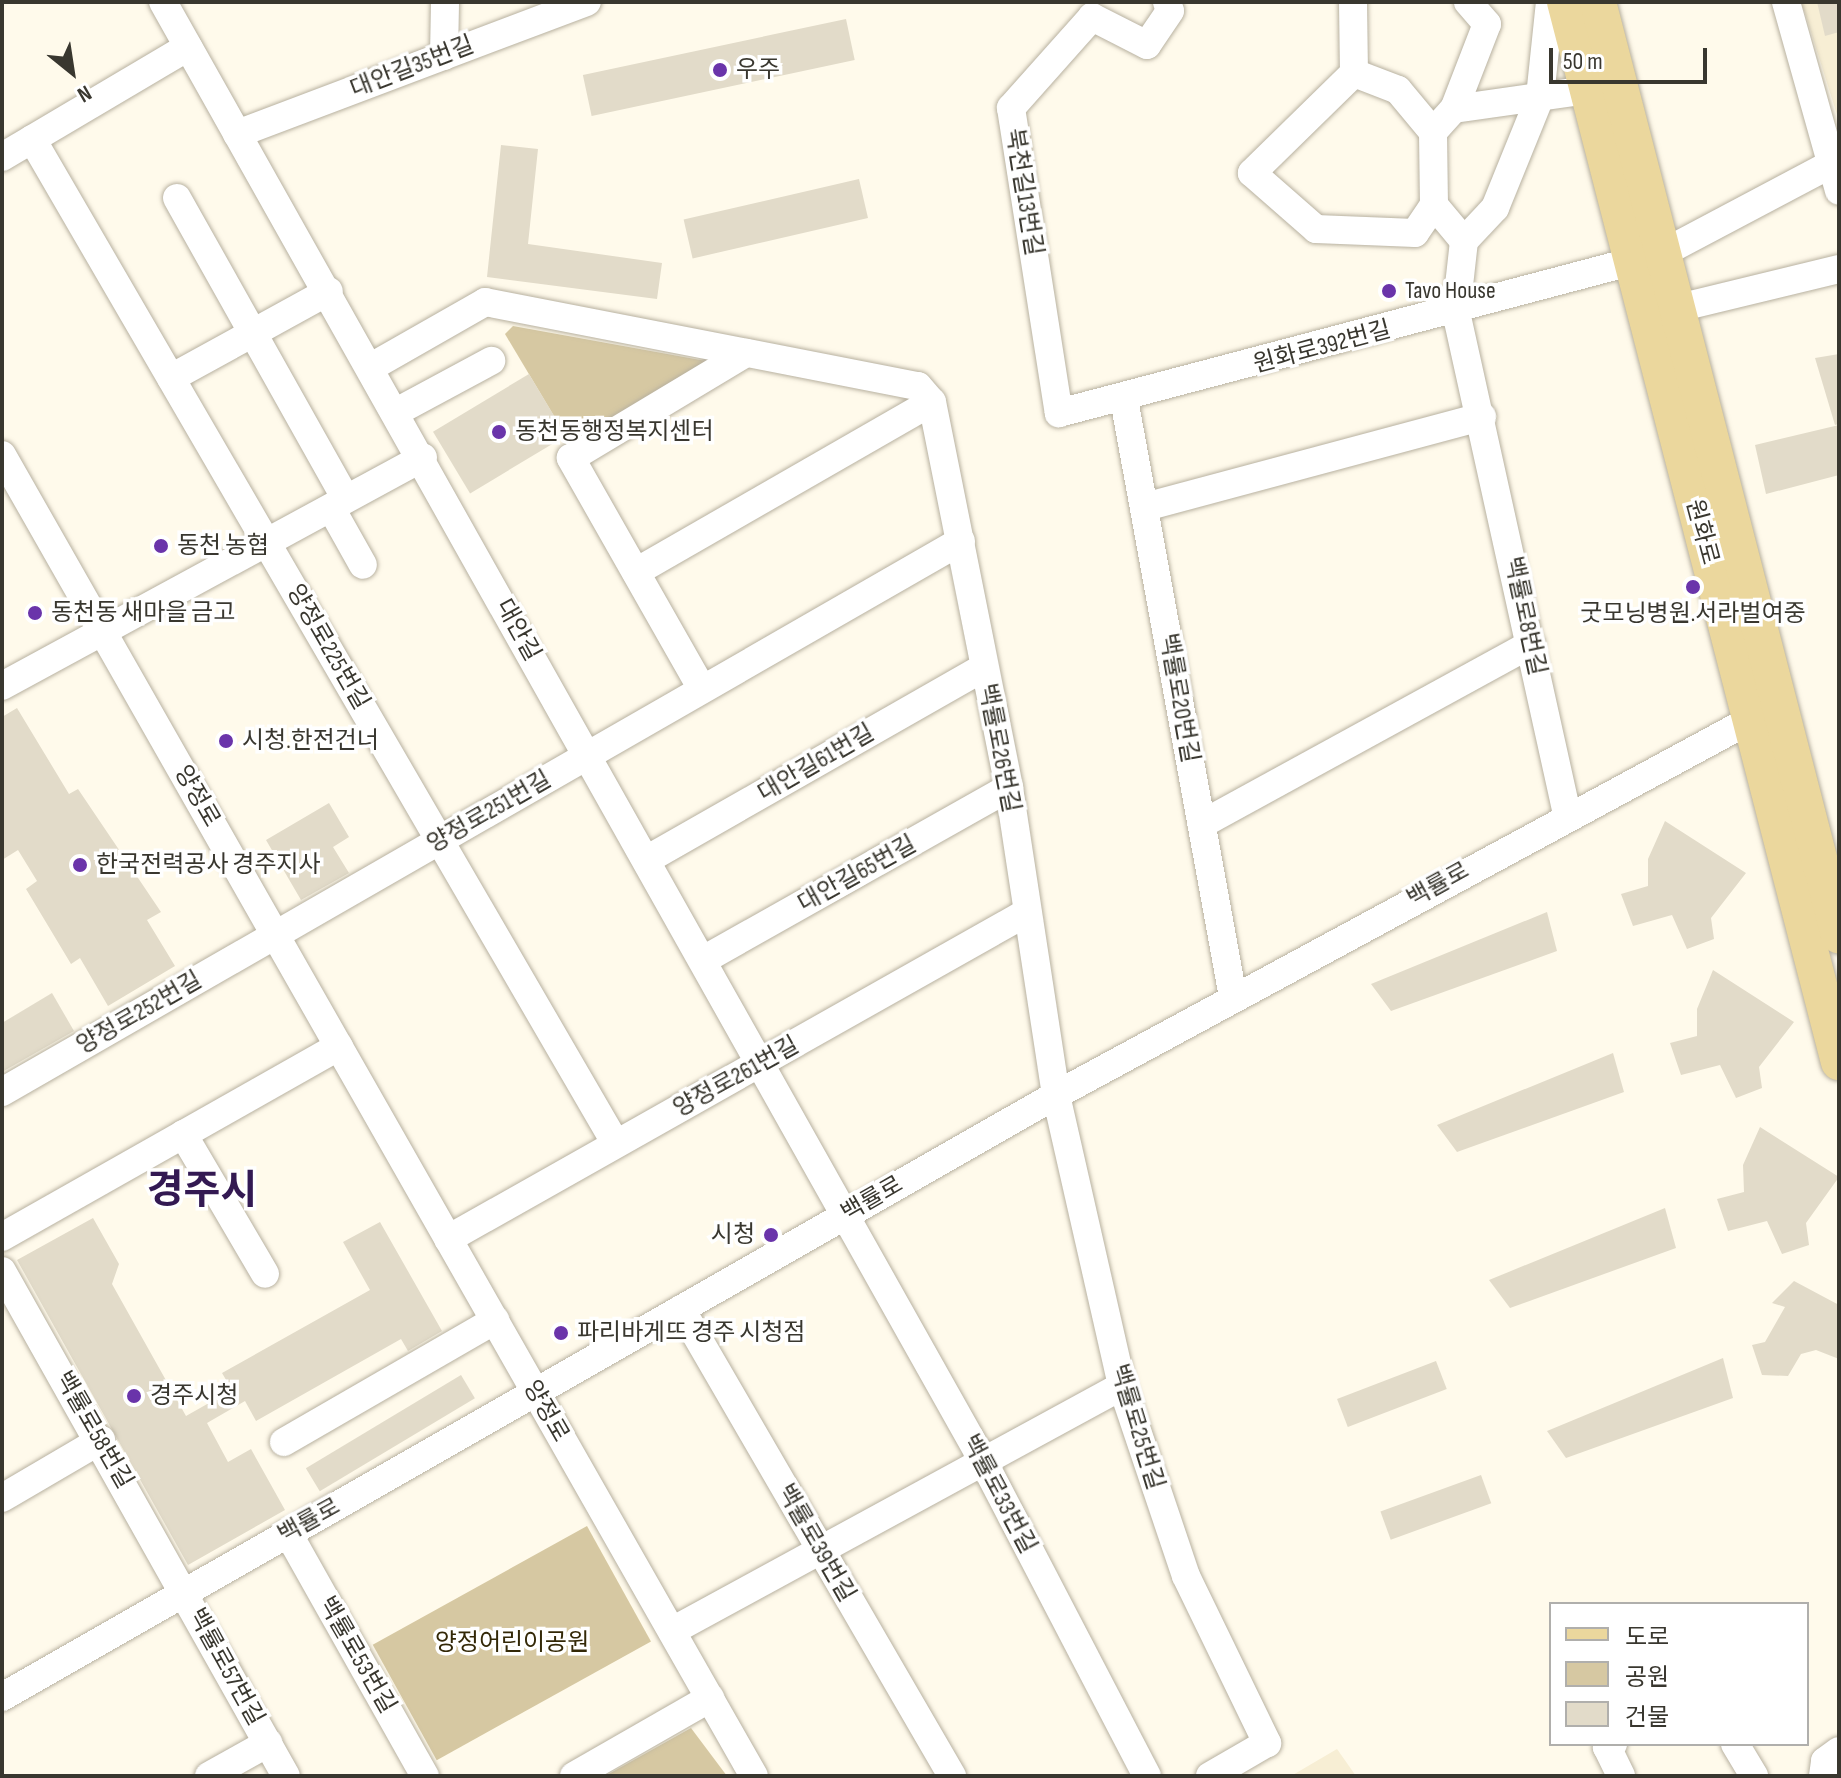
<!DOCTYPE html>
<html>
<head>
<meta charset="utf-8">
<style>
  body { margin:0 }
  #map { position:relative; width:1841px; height:1778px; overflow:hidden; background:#fffaeb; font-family:"Sofia Sans Condensed","Noto Sans KR",sans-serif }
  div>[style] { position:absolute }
  .built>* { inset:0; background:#f7eed4 }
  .green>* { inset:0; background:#d6c8a2; transform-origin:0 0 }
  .building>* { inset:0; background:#e2dbc9; transform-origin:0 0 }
  .roads { filter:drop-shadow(0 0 2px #b8b1a0) drop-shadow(0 0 2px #b8b1a0) }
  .minor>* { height:28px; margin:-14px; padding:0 14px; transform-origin:14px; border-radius:14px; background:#fff }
  .major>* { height:36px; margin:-18px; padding:0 18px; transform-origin:18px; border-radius:18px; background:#ebd79d }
  .dots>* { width:22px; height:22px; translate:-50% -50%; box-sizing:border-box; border:4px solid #fff; border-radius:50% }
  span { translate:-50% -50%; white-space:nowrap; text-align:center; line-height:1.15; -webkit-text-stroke:7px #fff; paint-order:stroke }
  .street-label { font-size:24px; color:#39372f }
  .poi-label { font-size:24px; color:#39372f }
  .left { translate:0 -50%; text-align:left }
  .right { translate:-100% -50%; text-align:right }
  .park-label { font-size:24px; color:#332807 }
  .town-label { font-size:40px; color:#331952; font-weight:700 }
  .frame { position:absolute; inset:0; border:4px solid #39372f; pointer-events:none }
  .legend { position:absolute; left:1549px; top:1602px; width:260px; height:144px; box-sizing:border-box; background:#fff; border:2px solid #b0afac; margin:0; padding:10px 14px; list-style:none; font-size:24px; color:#39372f }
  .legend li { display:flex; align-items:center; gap:16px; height:40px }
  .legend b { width:40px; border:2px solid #b0afac }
  .north { position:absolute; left:32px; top:32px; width:80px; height:80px; -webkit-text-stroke:6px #fff; paint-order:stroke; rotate:150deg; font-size:22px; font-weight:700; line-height:32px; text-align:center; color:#39372f }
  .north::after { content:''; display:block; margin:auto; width:28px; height:36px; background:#39372f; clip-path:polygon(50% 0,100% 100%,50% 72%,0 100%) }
  .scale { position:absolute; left:1549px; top:48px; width:158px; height:36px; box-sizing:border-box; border:4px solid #39372f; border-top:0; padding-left:10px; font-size:24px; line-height:28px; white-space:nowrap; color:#39372f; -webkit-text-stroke:6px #fff; paint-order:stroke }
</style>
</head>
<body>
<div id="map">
  <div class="built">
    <div style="clip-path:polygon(1800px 2px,1839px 2px,1839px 121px,1805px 13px)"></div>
    <div style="clip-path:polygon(1337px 1749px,1356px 1776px,1291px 1776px)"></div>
  </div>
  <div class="green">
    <div style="clip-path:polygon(513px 326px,728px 365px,570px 443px,505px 334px)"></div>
    <div style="left:587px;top:1526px;width:132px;height:245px;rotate:61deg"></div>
    <div style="clip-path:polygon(691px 1728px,727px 1776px,605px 1776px)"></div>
  </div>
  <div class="building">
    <div style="clip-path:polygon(1817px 2px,1839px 2px,1839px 32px,1825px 36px)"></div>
    <div style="left:846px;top:19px;width:42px;height:269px;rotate:78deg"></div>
    <div style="clip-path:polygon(501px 145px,538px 149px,528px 244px,662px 263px,657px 299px,487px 277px)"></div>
    <div style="left:859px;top:179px;width:40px;height:180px;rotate:77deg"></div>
    <div style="clip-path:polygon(1839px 354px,1839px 424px,1835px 425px,1815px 358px)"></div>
    <div style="left:529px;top:374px;width:72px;height:112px;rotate:59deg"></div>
    <div style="clip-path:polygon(1839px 425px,1839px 475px,1766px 494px,1755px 445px)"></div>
    <div style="clip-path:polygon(17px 708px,69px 794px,78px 789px,161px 912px,147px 920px,175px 966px,108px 1006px,80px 958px,71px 964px,26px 889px,37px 881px,18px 850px,2px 860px,2px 717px)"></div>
    <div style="clip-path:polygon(329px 803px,349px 837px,333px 847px,349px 873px,301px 900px,266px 840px)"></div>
    <div style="clip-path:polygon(1665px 821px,1746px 873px,1711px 918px,1714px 939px,1687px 949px,1672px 915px,1633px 926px,1621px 894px,1648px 886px,1648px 859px)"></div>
    <div style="clip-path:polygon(1547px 912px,1557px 951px,1391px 1011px,1371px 984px)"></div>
    <div style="clip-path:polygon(1713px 970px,1794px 1022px,1759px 1067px,1762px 1088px,1736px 1098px,1720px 1065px,1681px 1075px,1670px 1043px,1697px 1036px,1697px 1009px)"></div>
    <div style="clip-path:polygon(52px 993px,74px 1031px,2px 1072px,2px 1023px)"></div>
    <div style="clip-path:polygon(1613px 1053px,1624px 1092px,1457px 1152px,1437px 1125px)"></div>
    <div style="clip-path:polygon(1760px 1127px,1839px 1177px,1806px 1223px,1809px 1245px,1782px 1254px,1767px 1221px,1728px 1231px,1717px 1199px,1744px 1192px,1743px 1165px)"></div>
    <div style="clip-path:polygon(1665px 1208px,1676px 1248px,1510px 1308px,1489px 1280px)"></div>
    <div style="clip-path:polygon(93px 1218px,119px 1264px,112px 1284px,186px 1416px,232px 1390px,222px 1373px,370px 1290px,343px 1242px,380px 1222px,442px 1331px,408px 1351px,401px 1339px,256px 1421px,245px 1401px,207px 1423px,228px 1462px,251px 1449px,285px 1510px,188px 1565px,17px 1260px)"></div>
    <div style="clip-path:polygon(1794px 1281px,1839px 1305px,1839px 1359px,1816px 1350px,1801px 1354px,1788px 1376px,1762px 1375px,1752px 1345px,1765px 1342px,1785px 1307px,1772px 1303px)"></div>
    <div style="clip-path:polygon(1723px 1358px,1733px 1398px,1566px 1458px,1547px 1431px)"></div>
    <div style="left:1436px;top:1361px;width:30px;height:106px;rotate:69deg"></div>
    <div style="left:461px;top:1375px;width:27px;height:181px;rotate:59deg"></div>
    <div style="left:1481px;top:1475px;width:30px;height:107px;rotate:70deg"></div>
  </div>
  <div class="roads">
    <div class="minor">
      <div style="left:163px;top:2px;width:1674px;rotate:60.66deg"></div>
      <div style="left:983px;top:1461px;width:355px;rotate:62.5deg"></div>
      <div style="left:1167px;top:2px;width:9px;rotate:72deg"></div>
      <div style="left:1170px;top:11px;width:41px;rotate:124.1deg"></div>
      <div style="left:1147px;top:45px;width:62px;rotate:-153deg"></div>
      <div style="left:1092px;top:17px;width:122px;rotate:131.7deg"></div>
      <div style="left:1011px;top:108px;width:309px;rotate:81.1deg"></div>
      <div style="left:1059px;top:413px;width:591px;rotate:-14.81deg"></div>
      <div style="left:1353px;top:2px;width:71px;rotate:89.2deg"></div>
      <div style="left:1354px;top:73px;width:47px;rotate:21.1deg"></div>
      <div style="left:1398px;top:90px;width:55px;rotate:50.2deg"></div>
      <div style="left:1786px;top:2px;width:196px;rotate:74.3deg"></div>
      <div style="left:444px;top:56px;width:54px;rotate:-88.9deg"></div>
      <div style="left:1354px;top:73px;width:143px;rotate:135.6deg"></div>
      <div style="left:1252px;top:173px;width:85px;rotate:41.2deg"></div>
      <div style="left:1316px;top:229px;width:99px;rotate:2.3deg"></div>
      <div style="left:1415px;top:233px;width:34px;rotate:-56deg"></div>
      <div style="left:1454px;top:109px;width:91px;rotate:-68.8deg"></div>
      <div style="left:1487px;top:24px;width:29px;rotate:-131deg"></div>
      <div style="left:237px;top:134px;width:374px;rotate:-20.7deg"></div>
      <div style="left:32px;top:139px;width:1162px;rotate:59.84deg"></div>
      <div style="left:2px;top:157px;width:216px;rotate:-30.6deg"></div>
      <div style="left:177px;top:198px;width:345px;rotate:60.7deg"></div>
      <div style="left:1464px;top:241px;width:71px;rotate:96.4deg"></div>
      <div style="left:1456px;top:312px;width:514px;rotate:77.53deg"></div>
      <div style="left:1464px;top:241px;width:47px;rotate:-129.8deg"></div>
      <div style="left:1434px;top:205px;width:73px;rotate:-90.8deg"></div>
      <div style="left:1433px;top:132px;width:31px;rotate:-48deg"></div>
      <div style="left:1454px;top:109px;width:134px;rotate:-8.1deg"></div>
      <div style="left:1464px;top:241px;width:45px;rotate:-46.8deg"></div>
      <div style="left:1495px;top:208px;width:120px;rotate:-67.9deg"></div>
      <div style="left:1540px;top:97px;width:96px;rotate:-84deg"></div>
      <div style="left:1663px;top:253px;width:199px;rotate:-27.9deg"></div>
      <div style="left:1678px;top:308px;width:166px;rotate:-13.6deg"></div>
      <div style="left:373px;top:366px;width:129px;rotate:-29.7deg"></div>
      <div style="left:485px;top:302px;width:441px;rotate:11deg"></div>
      <div style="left:918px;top:386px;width:21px;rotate:49deg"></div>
      <div style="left:932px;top:402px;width:394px;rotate:78.7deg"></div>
      <div style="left:1009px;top:788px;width:311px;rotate:81.3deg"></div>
      <div style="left:1056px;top:1095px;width:298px;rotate:77.2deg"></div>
      <div style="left:1122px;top:1386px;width:200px;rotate:71.4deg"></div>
      <div style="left:1186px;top:1576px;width:186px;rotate:64.1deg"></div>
      <div style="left:1267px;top:1743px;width:66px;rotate:149.9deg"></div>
      <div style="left:171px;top:378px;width:180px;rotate:-28.8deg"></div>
      <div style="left:1124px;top:399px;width:608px;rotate:79.67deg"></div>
      <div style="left:398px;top:411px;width:106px;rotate:-28.3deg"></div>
      <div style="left:2px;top:455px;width:1520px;rotate:60.35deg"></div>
      <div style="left:1145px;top:507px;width:349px;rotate:-15deg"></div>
      <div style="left:331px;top:508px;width:65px;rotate:60.7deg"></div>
      <div style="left:636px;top:572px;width:341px;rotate:-29.9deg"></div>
      <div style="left:2px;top:686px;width:479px;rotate:-28.5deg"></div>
      <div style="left:702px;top:689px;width:266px;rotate:-119.6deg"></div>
      <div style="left:571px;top:458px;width:204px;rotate:-31deg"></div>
      <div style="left:1202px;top:824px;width:375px;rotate:-28.7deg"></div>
      <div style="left:648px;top:859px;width:386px;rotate:-29.7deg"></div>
      <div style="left:705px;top:959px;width:349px;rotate:-29.4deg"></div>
      <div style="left:2px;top:1092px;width:1106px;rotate:-29.88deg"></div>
      <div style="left:183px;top:1134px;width:162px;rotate:59.6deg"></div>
      <div style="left:2px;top:1237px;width:387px;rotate:-29.5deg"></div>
      <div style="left:448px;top:1239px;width:661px;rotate:-29.43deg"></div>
      <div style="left:2px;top:1271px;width:579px;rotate:60.65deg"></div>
      <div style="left:681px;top:1309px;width:540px;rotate:59.87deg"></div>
      <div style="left:284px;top:1442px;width:244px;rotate:-30deg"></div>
      <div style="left:2px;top:1498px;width:115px;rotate:-30.4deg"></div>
      <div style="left:288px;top:1533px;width:279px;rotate:60.6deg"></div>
      <div style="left:672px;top:1631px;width:512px;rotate:-28.57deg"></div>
      <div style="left:2px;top:1697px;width:1214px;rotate:-29.73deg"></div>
      <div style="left:1056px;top:1095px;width:791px;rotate:-28.38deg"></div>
      <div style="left:1613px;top:1744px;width:7px;rotate:153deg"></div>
      <div style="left:1607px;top:1747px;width:32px;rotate:64deg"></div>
      <div style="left:1735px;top:1744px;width:37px;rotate:59deg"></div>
      <div style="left:209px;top:1776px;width:68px;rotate:-29.2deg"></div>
      <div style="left:574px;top:1776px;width:157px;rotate:-29.8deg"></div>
      <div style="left:1823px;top:1776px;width:15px;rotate:-82deg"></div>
      <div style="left:1825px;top:1761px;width:17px;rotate:-36deg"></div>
    </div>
    <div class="major">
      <div style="left:1565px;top:2px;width:1095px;rotate:75.51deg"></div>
      <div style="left:1598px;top:2px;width:964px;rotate:75.52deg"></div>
    </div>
  </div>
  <div class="dots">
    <div style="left:720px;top:70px;background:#6a34aa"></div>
    <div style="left:1389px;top:291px;background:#6a34aa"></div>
    <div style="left:499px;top:432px;background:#6a34aa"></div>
    <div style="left:161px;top:546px;background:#6a34aa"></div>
    <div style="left:1693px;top:587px;background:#6a34aa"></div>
    <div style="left:35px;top:613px;background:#6a34aa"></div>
    <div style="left:226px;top:741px;background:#6a34aa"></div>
    <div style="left:80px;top:865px;background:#6a34aa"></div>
    <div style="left:771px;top:1235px;background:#6a34aa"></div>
    <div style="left:561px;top:1333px;background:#6a34aa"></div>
    <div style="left:134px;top:1396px;background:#6a34aa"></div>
  </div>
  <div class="street-label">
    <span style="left:412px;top:67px;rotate:-21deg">대안길35번길</span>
    <span style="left:1024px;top:192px;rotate:81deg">북천길13번길</span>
    <span style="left:1322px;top:347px;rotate:-15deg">원화로392번길</span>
    <span style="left:1702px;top:532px;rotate:75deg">원화로</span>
    <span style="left:1525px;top:616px;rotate:78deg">백률로8번길</span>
    <span style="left:518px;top:630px;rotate:61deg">대안길</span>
    <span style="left:328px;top:647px;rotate:60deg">양정로225번길</span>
    <span style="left:1179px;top:698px;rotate:80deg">백률로20번길</span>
    <span style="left:999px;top:748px;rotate:79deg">백률로26번길</span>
    <span style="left:816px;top:763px;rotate:-30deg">대안길61번길</span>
    <span style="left:197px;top:796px;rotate:60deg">양정로</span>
    <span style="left:489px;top:812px;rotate:-30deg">양정로251번길</span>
    <span style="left:857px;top:874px;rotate:-29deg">대안길65번길</span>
    <span style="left:1438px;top:885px;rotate:-29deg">백률로</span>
    <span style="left:139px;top:1013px;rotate:-30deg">양정로252번길</span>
    <span style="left:736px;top:1077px;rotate:-29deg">양정로261번길</span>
    <span style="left:872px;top:1199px;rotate:-30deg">백률로</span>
    <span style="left:546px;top:1411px;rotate:60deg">양정로</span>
    <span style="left:1137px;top:1427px;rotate:73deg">백률로25번길</span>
    <span style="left:94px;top:1430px;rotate:60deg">백률로58번길</span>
    <span style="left:999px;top:1494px;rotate:62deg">백률로33번길</span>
    <span style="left:309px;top:1521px;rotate:-29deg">백률로</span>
    <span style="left:816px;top:1543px;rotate:60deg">백률로39번길</span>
    <span style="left:357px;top:1655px;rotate:60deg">백률로53번길</span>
    <span style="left:226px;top:1667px;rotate:61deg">백률로57번길</span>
  </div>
  <div class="poi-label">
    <span class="left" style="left:736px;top:70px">우주</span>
    <span class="left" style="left:1405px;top:291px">Tavo House</span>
    <span class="left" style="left:515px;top:432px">동천동행정복지센터</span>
    <span class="left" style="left:177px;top:546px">동천 농협</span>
    <span class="left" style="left:51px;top:613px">동천동 새마을 금고</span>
    <span style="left:1693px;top:614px">굿모닝병원.서라벌여중</span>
    <span class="left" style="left:242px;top:741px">시청.한전건너</span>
    <span class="left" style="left:96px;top:865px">한국전력공사 경주지사</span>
    <span class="right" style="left:755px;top:1235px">시청</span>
    <span class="left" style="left:577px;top:1333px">파리바게뜨 경주 시청점</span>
    <span class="left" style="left:150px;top:1396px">경주시청</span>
  </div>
  <div class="park-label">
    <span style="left:512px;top:1643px">양정어린이공원</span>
  </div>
  <div class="town-label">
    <span style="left:202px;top:1191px">경주시</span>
  </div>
  <div class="frame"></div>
  <ul class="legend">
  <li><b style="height:10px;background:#ebd79d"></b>도로</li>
  <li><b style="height:22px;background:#d6c8a2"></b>공원</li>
  <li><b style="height:22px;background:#e2dbc9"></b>건물</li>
  </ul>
  <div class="north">N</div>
  <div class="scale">50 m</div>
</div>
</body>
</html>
